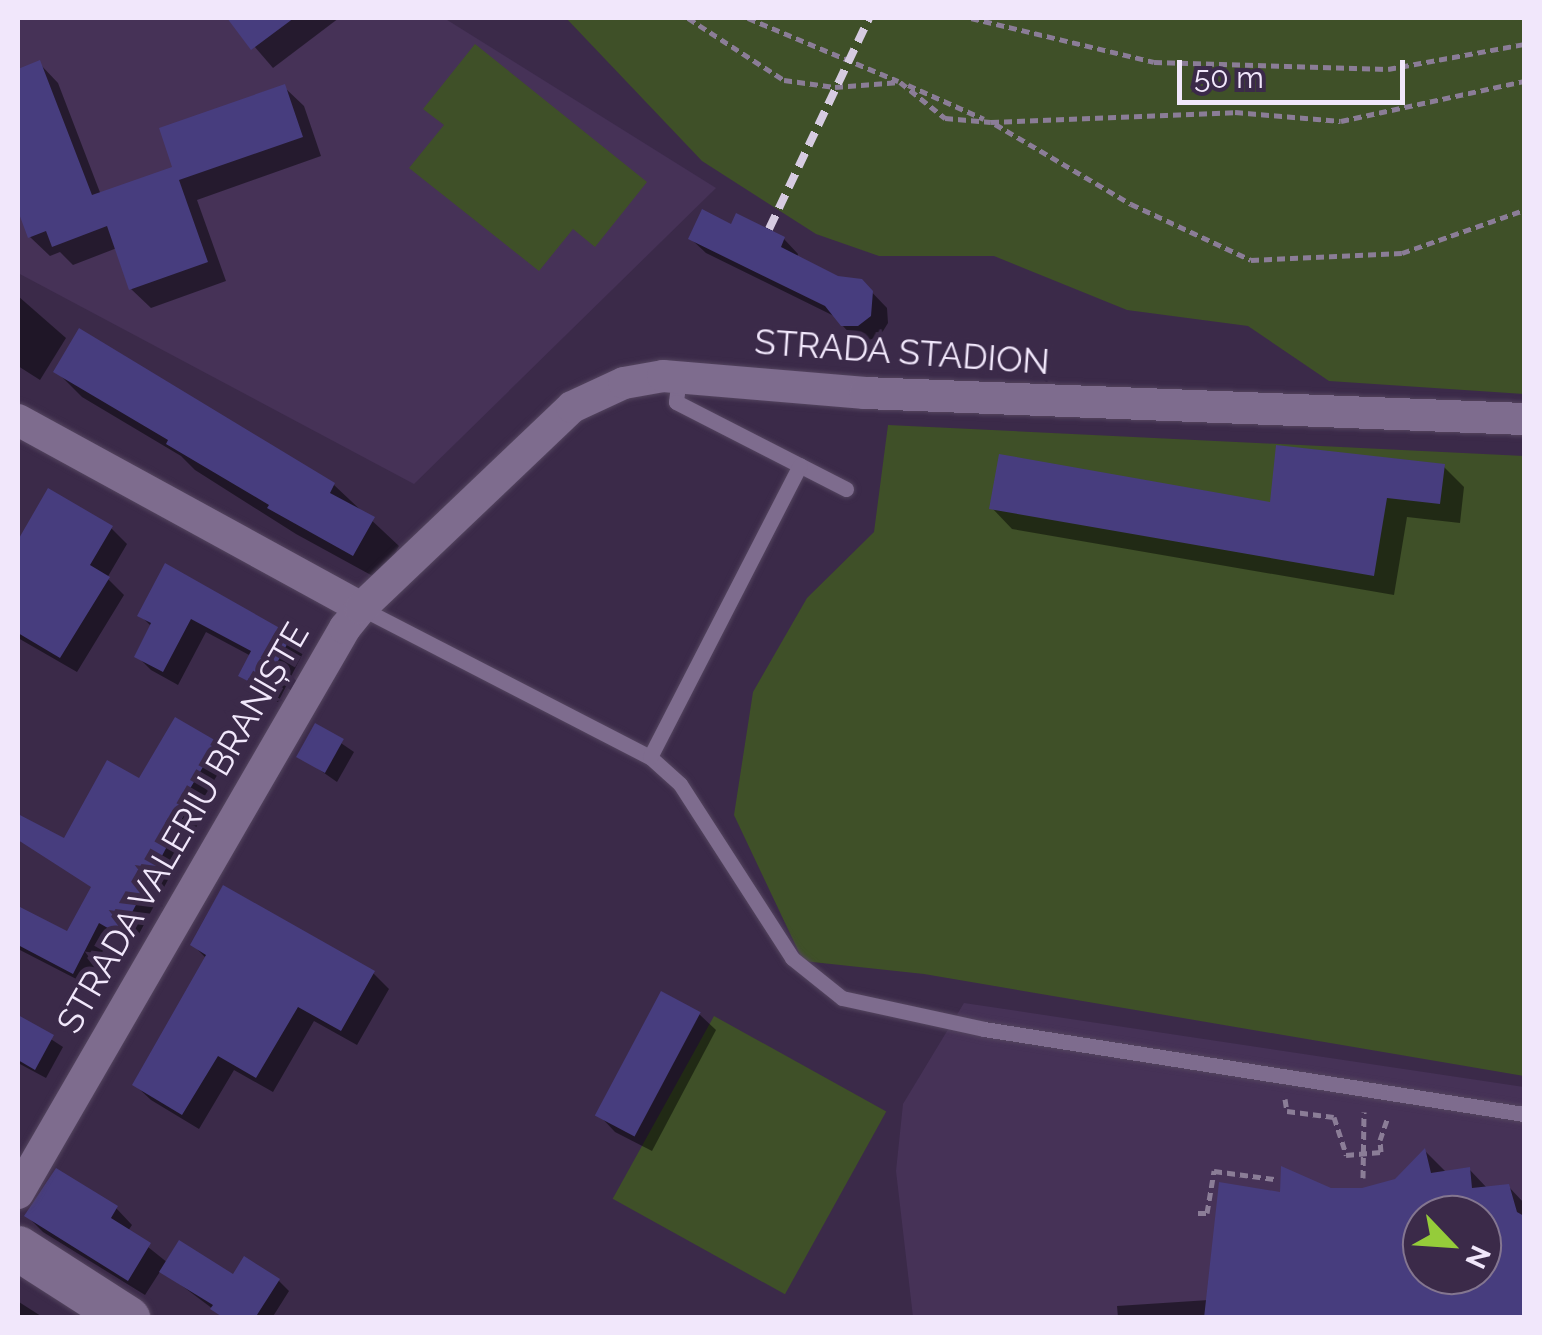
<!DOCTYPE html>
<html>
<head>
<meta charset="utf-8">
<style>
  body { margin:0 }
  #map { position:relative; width:1542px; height:1335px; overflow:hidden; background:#3b2a49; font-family:Raleway,sans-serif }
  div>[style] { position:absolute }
  .built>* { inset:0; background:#463257 }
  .green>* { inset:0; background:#3f5028; transform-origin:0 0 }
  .shadow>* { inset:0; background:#0007 }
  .building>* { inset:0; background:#473d7e; transform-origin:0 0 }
  .path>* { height:5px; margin-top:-2.5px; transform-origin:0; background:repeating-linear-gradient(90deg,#8b7d97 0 8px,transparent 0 13px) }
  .roads { filter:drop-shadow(0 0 2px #54455f) drop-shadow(0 0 2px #54455f) }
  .lane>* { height:15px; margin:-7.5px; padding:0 7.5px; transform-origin:7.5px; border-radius:7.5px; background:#7e6c8e }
  .street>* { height:32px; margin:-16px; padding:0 16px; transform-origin:16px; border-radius:16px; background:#7e6c8e }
  .secondary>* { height:45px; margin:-22.5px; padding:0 22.5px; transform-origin:22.5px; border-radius:22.5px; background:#7e6c8e }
  .rail>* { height:8px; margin-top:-4px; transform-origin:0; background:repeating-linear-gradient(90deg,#d6cbe1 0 15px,transparent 0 23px) }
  span { translate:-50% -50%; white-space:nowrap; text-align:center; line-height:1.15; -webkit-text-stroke:10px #3b2a49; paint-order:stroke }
  .street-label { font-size:35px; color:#f1e7fb }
  .frame { position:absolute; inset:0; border:20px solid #f1e7fb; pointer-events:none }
  .north { position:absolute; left:1402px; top:1195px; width:100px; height:100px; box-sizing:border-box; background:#3b2a49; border:2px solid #847690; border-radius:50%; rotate:115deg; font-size:28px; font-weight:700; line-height:40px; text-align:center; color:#f1e7fb }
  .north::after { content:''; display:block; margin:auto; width:35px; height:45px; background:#95cc3a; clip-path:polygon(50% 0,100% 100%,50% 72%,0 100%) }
  .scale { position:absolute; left:1177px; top:60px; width:228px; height:45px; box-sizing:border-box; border:5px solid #f1e7fb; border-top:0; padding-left:12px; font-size:30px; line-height:35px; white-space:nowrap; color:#f1e7fb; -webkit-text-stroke:8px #3b2a49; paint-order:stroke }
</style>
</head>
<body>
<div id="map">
  <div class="built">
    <div style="clip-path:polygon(18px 18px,444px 18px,716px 188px,414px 484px,18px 273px)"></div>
    <div style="clip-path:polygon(evenodd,964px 1003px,1524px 1087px,1524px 1317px,913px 1317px,896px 1171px,903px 1104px,964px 1003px,1422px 1215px,1482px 1215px,1482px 1275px,1422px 1275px,1422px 1215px)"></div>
  </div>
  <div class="green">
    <div style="clip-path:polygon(566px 18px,1524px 18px,1524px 394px,1329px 381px,1248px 326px,1127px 310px,994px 256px,879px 256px,816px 234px,702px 161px)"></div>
    <div style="clip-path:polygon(475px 44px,647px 182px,595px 247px,573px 229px,539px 271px,409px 168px,444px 125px,423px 109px)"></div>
    <div style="clip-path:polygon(888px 425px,1524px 456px,1524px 1076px,924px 974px,803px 961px,734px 815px,753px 692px,807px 598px,874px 532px)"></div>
    <div style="left:714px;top:1016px;width:197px;height:209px;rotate:29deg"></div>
  </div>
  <div class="shadow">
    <div style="clip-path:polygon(230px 18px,339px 18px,273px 68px)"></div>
    <div style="clip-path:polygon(39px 63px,58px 83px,101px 195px,175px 168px,284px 87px,304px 106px,321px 156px,197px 200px,226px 281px,151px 308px,131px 289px,117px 248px,73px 265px,60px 252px,50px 256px,30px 237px,18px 204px,18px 72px)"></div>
    <div style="clip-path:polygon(732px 227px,784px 239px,798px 254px,797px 258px,837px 279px,861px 281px,887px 308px,888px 323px,880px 336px,866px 341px,852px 336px,834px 316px,706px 253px,691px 239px)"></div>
    <div style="clip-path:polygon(18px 296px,66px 338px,40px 380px,18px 366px)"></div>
    <div style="clip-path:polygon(80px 331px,334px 485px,399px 546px,380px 580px,296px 534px,195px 470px,181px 456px,82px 397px,56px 371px)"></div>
    <div style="clip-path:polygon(1444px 467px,1464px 487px,1460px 523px,1407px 517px,1394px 595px,1012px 529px,992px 508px,1272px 505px)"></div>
    <div style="clip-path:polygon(111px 528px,127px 544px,107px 578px,124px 595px,77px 672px,18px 638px,18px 578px,22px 570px,18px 568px,18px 538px)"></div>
    <div style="clip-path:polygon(166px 566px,290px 637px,304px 651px,278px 702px,241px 676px,251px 656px,206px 632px,178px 685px,151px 670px,137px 656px,152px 627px,140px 615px)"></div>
    <div style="clip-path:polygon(316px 726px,354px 752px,337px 782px,300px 756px)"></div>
    <div style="clip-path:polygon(216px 744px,228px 757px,194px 814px,200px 820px,133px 945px,112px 933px,86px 984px,18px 949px,19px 909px,68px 934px,103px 891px,18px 839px,18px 816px,65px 842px,140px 781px)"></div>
    <div style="clip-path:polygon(193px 945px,373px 973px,389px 989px,357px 1045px,314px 1021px,273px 1092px,234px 1070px,199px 1129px,151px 1100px,135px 1085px,207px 959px)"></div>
    <div style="clip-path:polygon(699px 1014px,716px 1030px,652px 1151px,615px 1132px,599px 1115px)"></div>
    <div style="clip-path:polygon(20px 1019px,63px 1047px,46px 1078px,18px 1063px)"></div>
    <div style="clip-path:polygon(evenodd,1425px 1151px,1447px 1173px,1469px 1169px,1488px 1189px,1508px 1186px,1524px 1203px,1524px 1318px,1118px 1318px,1117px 1306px,1209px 1300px,1282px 1195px,1363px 1191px,1396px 1181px,1425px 1151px,1422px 1215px,1482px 1215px,1482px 1275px,1422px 1275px,1422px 1215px)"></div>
    <div style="clip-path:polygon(116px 1208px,132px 1225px,128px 1231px,168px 1263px,233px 1277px,279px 1281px,289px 1291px,272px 1318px,225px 1318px,161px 1270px,145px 1295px,43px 1232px,27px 1216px)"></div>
    <div style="clip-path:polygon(19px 1302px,44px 1318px,18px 1318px)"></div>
  </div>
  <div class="building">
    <div style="clip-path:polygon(227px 18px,294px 18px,251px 50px)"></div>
    <div style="clip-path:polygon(40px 60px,92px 195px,172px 167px,159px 128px,285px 84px,303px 137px,179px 180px,208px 262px,129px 290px,107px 226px,52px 247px,46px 231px,28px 238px,18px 211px,18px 69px)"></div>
    <div style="clip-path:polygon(702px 209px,731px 224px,736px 213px,785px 237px,781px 247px,838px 276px,862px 279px,873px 291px,871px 316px,858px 326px,841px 326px,825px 306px,688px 239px)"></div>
    <div style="clip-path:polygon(79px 328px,335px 483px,330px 493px,375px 517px,353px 556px,267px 508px,269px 505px,166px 444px,168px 440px,53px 372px)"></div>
    <div style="clip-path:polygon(1276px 445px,1445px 464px,1440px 504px,1387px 498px,1374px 576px,989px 509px,999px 454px,1270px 502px)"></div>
    <div style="clip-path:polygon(48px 488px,113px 526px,90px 565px,110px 577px,60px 658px,18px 633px,18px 540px)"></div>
    <div style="clip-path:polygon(165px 563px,292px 635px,263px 689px,238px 676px,251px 651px,191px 619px,163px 672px,134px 657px,151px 623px,137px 616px)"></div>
    <div style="clip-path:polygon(175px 717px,218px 742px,182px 802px,189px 805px,120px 935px,99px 923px,73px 974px,18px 945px,18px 906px,67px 931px,91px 887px,18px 840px,18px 814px,64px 838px,107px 760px,139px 778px)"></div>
    <div style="left:315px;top:723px;width:33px;height:39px;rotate:29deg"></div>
    <div style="clip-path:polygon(223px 885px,375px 971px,341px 1031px,298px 1007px,256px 1078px,218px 1056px,182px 1115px,132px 1085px,206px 955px,190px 945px)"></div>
    <div style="left:661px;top:991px;width:45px;height:141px;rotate:28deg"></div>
    <div style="clip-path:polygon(18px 1015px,54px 1035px,35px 1070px,18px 1060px)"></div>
    <div style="clip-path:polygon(evenodd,1425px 1148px,1431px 1173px,1470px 1167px,1472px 1188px,1509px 1184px,1517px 1212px,1524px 1216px,1524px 1318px,1204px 1318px,1219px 1182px,1280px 1192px,1281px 1166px,1331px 1188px,1362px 1188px,1395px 1179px,1425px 1148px,1422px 1215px,1482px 1215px,1482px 1275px,1422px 1275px,1422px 1215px)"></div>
    <div style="clip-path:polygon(56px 1168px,118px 1206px,111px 1218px,151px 1243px,128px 1281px,24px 1216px)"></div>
    <div style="clip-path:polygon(179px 1240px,233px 1274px,244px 1256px,280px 1279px,255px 1318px,224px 1318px,210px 1309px,213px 1305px,159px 1272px)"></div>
  </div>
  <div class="path">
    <div style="left:688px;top:18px;width:114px;rotate:32.9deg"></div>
    <div style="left:784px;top:80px;width:51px;rotate:7.8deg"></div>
    <div style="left:835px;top:87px;width:65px;rotate:-4.4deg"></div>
    <div style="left:900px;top:82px;width:58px;rotate:38.7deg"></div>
    <div style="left:945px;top:118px;width:46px;rotate:5deg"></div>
    <div style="left:991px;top:122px;width:244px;rotate:-2.3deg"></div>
    <div style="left:1235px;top:112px;width:106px;rotate:4.9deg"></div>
    <div style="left:1341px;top:121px;width:187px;rotate:-12.3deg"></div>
    <div style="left:748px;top:18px;width:163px;rotate:22.8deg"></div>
    <div style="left:971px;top:18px;width:188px;rotate:13.5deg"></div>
    <div style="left:1154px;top:62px;width:234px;rotate:1.7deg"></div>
    <div style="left:1388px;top:69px;width:138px;rotate:-10.4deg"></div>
    <div style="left:908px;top:85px;width:83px;rotate:24.1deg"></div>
    <div style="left:995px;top:124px;width:158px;rotate:30.5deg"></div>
    <div style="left:1131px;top:204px;width:132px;rotate:25deg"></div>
    <div style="left:1251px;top:260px;width:151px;rotate:-2.7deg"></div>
    <div style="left:1402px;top:253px;width:129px;rotate:-19.4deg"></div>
    <div style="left:1285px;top:1099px;width:12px;rotate:81deg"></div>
    <div style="left:1287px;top:1111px;width:47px;rotate:7.3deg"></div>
    <div style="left:1334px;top:1117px;width:40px;rotate:72deg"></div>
    <div style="left:1346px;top:1155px;width:35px;rotate:-5deg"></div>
    <div style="left:1381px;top:1152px;width:12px;rotate:-95deg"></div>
    <div style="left:1380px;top:1140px;width:24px;rotate:-71deg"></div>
    <div style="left:1363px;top:1178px;width:66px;rotate:-89.1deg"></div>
    <div style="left:1198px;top:1213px;width:9px"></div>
    <div style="left:1207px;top:1213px;width:43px;rotate:-80.5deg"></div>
    <div style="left:1214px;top:1171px;width:61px;rotate:7.6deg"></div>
  </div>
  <div class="roads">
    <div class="lane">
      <div style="left:679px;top:377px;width:25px;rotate:97deg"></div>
      <div style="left:676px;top:402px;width:191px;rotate:27.1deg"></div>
      <div style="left:361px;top:608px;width:325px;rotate:27.3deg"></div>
      <div style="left:650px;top:757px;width:40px;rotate:42deg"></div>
      <div style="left:680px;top:784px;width:207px;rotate:57.2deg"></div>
      <div style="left:792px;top:958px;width:64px;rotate:38.7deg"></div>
      <div style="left:842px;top:998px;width:145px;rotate:12.3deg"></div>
      <div style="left:984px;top:1029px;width:547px;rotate:8.95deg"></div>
      <div style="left:650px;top:757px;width:328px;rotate:-62.8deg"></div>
    </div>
    <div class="street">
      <div style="left:18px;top:420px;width:391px;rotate:28.7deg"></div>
      <div style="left:18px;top:1193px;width:653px;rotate:-59.94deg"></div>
      <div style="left:345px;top:628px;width:26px;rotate:-51deg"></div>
      <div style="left:361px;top:608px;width:291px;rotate:-43.6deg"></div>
      <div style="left:572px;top:407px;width:57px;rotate:-24.8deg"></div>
      <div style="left:624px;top:383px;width:40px;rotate:-10deg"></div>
      <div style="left:663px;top:376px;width:203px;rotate:4.8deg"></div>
      <div style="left:865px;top:393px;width:660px;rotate:2.26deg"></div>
    </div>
    <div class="secondary">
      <div style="left:18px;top:1248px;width:130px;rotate:32.7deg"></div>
    </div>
  </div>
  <div class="rail">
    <div style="left:769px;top:229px;width:233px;rotate:-64.6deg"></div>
  </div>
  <div class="street-label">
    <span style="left:902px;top:352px;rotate:4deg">STRADA STADION</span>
    <span style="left:183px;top:828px;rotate:-60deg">STRADA VALERIU BRANIȘTE</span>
  </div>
  <div class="frame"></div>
  <div class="north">N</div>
  <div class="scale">50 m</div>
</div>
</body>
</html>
